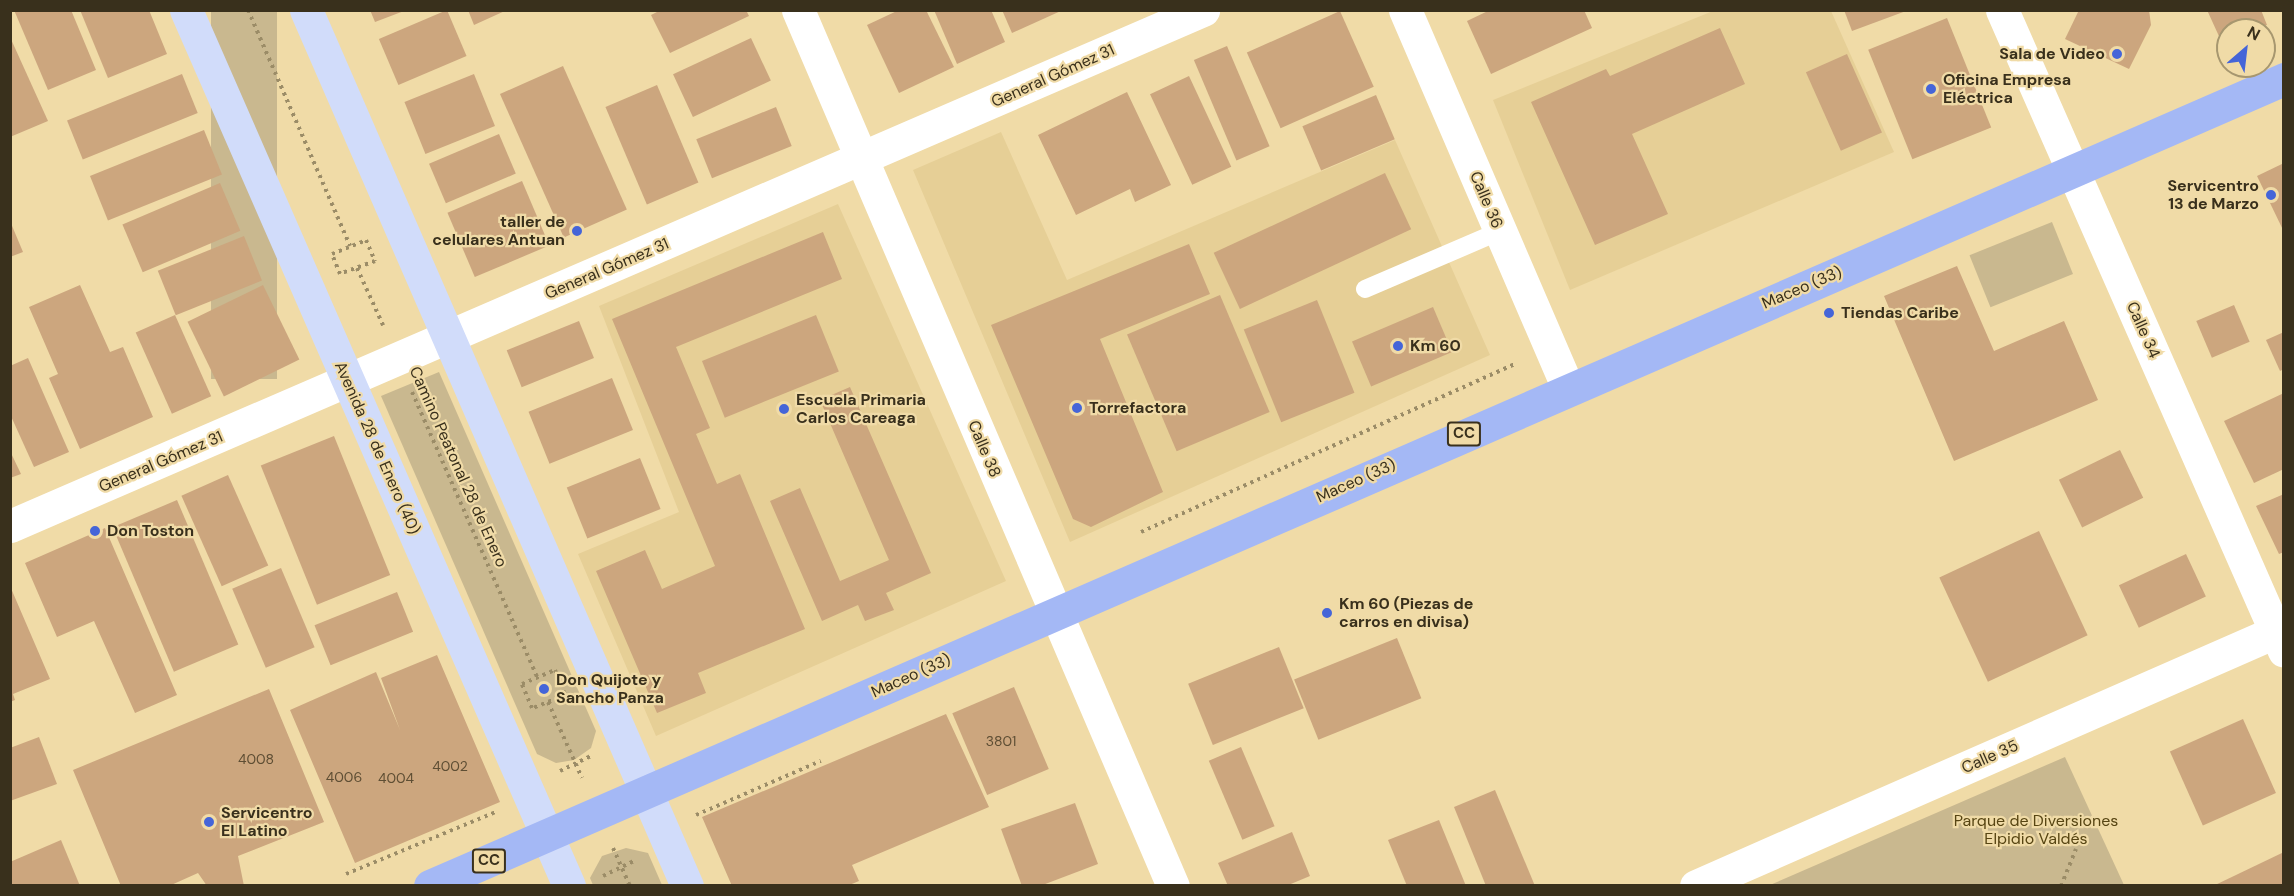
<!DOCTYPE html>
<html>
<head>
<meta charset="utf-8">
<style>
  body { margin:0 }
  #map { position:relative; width:2294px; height:896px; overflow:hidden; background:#f0dba7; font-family:"DM Sans",sans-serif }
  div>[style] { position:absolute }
  .built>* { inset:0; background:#e6cf96 }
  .green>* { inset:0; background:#c9b88f; transform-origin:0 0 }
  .building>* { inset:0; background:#cca67e; transform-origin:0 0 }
  .path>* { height:4px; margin-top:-2px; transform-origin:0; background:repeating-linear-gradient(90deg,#9b8c67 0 3px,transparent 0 7.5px) }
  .service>* { height:18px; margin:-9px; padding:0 9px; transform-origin:9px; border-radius:9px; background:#fff }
  .minor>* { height:33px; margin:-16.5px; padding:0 16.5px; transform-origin:16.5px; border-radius:16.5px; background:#fff }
  .secondary>* { height:33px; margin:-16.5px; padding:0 16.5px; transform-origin:16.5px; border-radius:16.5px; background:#d1dcfa }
  .primary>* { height:33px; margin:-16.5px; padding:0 16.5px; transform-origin:16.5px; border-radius:16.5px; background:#a4b8f5 }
  .dots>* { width:16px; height:16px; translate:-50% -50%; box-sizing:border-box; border:3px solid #f0dba7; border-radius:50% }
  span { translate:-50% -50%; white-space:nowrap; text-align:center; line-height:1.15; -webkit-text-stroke:4.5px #f0dba7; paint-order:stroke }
  .number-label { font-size:14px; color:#5e4e34 }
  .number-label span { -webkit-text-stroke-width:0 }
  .shield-label span { padding:2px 4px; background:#f0dba7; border:2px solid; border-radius:4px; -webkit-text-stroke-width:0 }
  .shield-label { font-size:15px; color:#39301c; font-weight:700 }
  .poi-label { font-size:16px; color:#39301c; font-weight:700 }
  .right { translate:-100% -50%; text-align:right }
  .left { translate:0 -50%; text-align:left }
  .street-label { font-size:16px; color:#39301c }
  .park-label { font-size:16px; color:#574513 }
  .frame { position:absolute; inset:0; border:12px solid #39301c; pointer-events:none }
  .north { position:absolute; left:2216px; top:18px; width:60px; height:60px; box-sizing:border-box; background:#f0dba7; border:2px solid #a7976f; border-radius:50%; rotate:28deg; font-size:16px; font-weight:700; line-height:24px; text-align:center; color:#39301c }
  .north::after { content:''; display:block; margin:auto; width:21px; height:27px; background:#4565d8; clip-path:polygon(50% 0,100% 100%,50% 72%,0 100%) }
</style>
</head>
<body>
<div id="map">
  <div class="built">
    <div style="clip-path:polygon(1713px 11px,1831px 11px,1894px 152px,1570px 290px,1493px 100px)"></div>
    <div style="clip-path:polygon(1001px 132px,1067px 280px,1395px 140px,1490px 355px,1070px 542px,913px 170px)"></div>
    <div style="clip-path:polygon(838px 204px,1006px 581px,656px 736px,578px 554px,679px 512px,599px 306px)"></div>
  </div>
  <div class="green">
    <div style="left:211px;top:11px;width:66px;height:368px"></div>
    <div style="left:2052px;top:222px;width:56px;height:89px;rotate:68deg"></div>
    <div style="clip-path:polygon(439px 372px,596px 731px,591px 748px,574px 760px,556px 763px,537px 754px,381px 396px)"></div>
    <div style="clip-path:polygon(2065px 757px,2124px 885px,1770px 885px)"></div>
    <div style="clip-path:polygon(626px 848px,648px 853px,662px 885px,593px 885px,590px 878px,602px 856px)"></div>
  </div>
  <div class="building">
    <div style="clip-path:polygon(14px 10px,71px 10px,96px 70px,48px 90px)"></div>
    <div style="clip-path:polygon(80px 10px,149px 10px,167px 54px,108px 78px)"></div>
    <div style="clip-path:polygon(370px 10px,404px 10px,404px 11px,375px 22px)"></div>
    <div style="left:447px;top:10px;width:50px;height:74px;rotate:67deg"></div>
    <div style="clip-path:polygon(468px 10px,507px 10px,474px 25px)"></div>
    <div style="clip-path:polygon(661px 10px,746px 10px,749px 16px,670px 53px,651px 15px)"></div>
    <div style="clip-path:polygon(899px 10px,926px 10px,954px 67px,899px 93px,867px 25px)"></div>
    <div style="clip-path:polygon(934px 10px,991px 10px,1005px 42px,957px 64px)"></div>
    <div style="clip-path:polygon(1002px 10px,1063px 10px,1012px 33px)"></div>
    <div style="clip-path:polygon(1490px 10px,1584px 10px,1592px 28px,1491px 74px,1467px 21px)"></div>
    <div style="clip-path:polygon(1844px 10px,1906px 10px,1906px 11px,1852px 31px)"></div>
    <div style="clip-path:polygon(2079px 10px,2149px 10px,2151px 25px,2129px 69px,2065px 39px)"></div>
    <div style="clip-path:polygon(2207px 10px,2261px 10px,2267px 25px,2228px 30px,2228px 42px,2223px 45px)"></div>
    <div style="left:1340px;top:11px;width:83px;height:102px;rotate:66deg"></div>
    <div style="left:1947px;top:18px;width:118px;height:85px;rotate:68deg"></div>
    <div style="clip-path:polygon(1720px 28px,1745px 84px,1632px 134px,1668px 214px,1595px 245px,1531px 102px,1606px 69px,1610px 76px)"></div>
    <div style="clip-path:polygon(10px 37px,48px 121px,10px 137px)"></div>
    <div style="left:751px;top:38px;width:47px;height:86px;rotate:65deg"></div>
    <div style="left:1227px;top:46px;width:109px;height:36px;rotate:67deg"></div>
    <div style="left:1847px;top:54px;width:86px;height:45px;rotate:66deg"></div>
    <div style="left:563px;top:66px;width:157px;height:69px;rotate:66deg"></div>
    <div style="left:182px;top:74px;width:42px;height:124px;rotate:68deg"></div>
    <div style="left:474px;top:74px;width:56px;height:75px;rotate:68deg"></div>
    <div style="left:1189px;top:76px;width:100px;height:43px;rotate:65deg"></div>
    <div style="left:657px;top:85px;width:106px;height:56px;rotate:67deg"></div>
    <div style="clip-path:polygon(1127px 92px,1171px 185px,1135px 202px,1130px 189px,1076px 215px,1038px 135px)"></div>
    <div style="left:1376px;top:95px;width:48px;height:80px;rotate:67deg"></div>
    <div style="left:776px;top:107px;width:42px;height:86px;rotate:68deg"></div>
    <div style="left:204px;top:130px;width:48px;height:123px;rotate:68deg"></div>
    <div style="left:499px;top:134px;width:43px;height:76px;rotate:67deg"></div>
    <div style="clip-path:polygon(2284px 163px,2284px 232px,2257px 176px)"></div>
    <div style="left:1385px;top:173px;width:62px;height:189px;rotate:65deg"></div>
    <div style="left:522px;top:181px;width:70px;height:81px;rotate:67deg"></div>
    <div style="left:220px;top:183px;width:52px;height:106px;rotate:67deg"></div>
    <div style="clip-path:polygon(10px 221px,23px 252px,10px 257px)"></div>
    <div style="clip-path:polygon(823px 232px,842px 279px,676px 347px,710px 428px,696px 434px,717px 484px,740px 474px,805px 629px,698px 673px,706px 693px,657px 713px,596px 571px,645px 550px,662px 589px,715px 566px,612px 319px)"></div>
    <div style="left:244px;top:236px;width:48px;height:93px;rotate:68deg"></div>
    <div style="clip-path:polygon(1189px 244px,1210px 294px,1100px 339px,1163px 492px,1091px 527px,1073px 519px,991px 325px)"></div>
    <div style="clip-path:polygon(1957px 266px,1994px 351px,2064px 321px,2098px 400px,1954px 461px,1884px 296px)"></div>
    <div style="clip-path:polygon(80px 285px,110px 352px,123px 347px,153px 417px,80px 449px,49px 378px,58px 374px,29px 307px)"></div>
    <div style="left:263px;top:285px;width:83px;height:84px;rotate:64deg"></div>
    <div style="left:1220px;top:295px;width:127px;height:101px;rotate:67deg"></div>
    <div style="left:1317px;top:300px;width:100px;height:79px;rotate:68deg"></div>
    <div style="left:2234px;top:305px;width:40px;height:41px;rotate:67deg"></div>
    <div style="left:1433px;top:307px;width:49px;height:88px;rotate:67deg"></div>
    <div style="left:175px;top:315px;width:89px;height:43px;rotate:66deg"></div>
    <div style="left:816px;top:315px;width:61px;height:123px;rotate:68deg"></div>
    <div style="left:579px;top:321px;width:40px;height:78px;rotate:68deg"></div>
    <div style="clip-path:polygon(2284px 332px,2284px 369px,2280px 371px,2266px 340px)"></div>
    <div style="clip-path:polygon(28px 358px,69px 452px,34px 467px,10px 414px,10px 366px)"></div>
    <div style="left:612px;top:378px;width:56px;height:90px;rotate:68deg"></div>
    <div style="clip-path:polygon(850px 387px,931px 573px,886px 593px,894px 610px,865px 621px,858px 605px,822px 621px,770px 501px,800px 488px,840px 581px,889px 560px,820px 400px)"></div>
    <div style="clip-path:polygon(2284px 393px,2284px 469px,2254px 483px,2224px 421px)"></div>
    <div style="left:334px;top:436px;width:150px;height:79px;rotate:68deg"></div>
    <div style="left:2120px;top:450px;width:53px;height:68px;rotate:64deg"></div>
    <div style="clip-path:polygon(10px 451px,21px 474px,10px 478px)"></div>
    <div style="left:640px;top:458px;width:55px;height:79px;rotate:68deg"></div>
    <div style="left:228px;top:475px;width:99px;height:51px;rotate:66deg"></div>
    <div style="clip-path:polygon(2284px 494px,2284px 552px,2279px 554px,2256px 506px)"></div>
    <div style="left:177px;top:500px;width:157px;height:70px;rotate:67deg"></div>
    <div style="clip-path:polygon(105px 528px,177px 695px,135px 713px,94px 621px,57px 637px,25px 563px)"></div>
    <div style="left:2039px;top:531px;width:115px;height:110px;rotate:65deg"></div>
    <div style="left:2186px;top:554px;width:47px;height:74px;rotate:65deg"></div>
    <div style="left:281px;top:568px;width:86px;height:53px;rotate:67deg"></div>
    <div style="clip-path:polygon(10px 586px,50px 679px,13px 694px,15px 700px,10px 702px)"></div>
    <div style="left:397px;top:592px;width:43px;height:89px;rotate:68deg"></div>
    <div style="left:1397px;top:638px;width:65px;height:111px;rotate:68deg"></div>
    <div style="left:1279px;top:647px;width:66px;height:98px;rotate:68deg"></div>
    <div style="clip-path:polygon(437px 655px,500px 802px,355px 863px,290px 710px,376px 672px,400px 730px,381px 678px)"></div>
    <div style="left:1014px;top:687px;width:89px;height:67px;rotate:67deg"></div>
    <div style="clip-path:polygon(269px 689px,324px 822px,238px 856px,244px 886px,207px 886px,198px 873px,169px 886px,121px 886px,73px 770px)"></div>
    <div style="clip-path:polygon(946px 714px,989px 807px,852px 865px,859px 881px,847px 886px,732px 886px,702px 817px)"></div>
    <div style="left:2243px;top:719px;width:81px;height:80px;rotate:66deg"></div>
    <div style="clip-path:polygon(39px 737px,57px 784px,10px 801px,10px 748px)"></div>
    <div style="left:1241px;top:747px;width:86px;height:35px;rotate:67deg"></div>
    <div style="clip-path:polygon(1495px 790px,1535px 886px,1486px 886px,1454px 807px)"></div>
    <div style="clip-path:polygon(1075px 803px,1098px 864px,1040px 886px,1022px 886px,1001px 829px)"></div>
    <div style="clip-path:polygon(1439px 820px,1466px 886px,1407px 886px,1388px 840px)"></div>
    <div style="clip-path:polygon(1292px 832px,1310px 876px,1286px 886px,1228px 886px,1218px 863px)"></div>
    <div style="clip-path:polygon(61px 840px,80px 886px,10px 886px,10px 862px)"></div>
    <div style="clip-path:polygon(2284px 852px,2284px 886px,2213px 886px)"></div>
  </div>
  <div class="path">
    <div style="left:248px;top:10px;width:257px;rotate:66.6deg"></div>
    <div style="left:366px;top:240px;width:23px;rotate:67deg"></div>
    <div style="left:375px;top:261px;width:37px;rotate:160deg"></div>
    <div style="left:340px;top:274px;width:22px;rotate:-112deg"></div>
    <div style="left:332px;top:254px;width:37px;rotate:-22deg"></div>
    <div style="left:357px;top:268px;width:63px;rotate:65.5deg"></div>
    <div style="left:412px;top:392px;width:311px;rotate:66.3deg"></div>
    <div style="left:1141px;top:532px;width:412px;rotate:-24.2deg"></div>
    <div style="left:555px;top:670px;width:27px;rotate:68deg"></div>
    <div style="left:565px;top:695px;width:35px;rotate:158deg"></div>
    <div style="left:532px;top:708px;width:26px;rotate:-113deg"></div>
    <div style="left:522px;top:684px;width:36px;rotate:-23deg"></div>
    <div style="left:548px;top:702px;width:83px;rotate:65.9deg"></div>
    <div style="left:560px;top:771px;width:34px;rotate:-26deg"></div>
    <div style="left:696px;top:815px;width:136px;rotate:-23.4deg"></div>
    <div style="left:613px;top:848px;width:42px;rotate:65.9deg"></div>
    <div style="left:346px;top:874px;width:162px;rotate:-22.5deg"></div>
    <div style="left:603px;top:876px;width:34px;rotate:-26deg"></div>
    <div style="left:2061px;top:886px;width:40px;rotate:-68deg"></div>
  </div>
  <div class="service">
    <div style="left:1365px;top:289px;width:147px;rotate:-23.2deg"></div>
  </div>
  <div class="minor">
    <div style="left:798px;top:10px;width:953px;rotate:66.83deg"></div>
    <div style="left:1405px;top:10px;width:413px;rotate:66.7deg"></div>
    <div style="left:2002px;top:10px;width:700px;rotate:66.25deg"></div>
    <div style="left:10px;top:526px;width:1300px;rotate:-23.39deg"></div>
    <div style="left:1696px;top:886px;width:642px;rotate:-23.69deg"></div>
  </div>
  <div class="secondary">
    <div style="left:186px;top:10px;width:956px;rotate:66.38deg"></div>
    <div style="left:306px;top:10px;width:955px;rotate:66.49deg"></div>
  </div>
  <div class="primary">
    <div style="left:430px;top:886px;width:2022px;rotate:-23.52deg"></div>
  </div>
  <div class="dots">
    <div style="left:2117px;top:54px;background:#4565d8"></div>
    <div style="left:1931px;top:89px;background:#4565d8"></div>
    <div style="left:2271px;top:195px;background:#4565d8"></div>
    <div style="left:577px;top:231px;background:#4565d8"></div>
    <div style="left:1829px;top:313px;background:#4565d8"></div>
    <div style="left:1398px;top:346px;background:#4565d8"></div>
    <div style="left:1077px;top:408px;background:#4565d8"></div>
    <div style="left:784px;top:409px;background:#4565d8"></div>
    <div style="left:95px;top:531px;background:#4565d8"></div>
    <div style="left:1327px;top:613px;background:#4565d8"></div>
    <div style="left:544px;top:689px;background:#4565d8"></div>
    <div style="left:209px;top:822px;background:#4565d8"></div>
  </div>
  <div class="number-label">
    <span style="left:1001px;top:741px">3801</span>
    <span style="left:256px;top:759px">4008</span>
    <span style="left:450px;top:766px">4002</span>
    <span style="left:344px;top:777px">4006</span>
    <span style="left:396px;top:778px">4004</span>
  </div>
  <div class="shield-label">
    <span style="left:1464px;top:434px">CC</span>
    <span style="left:489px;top:861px">CC</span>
  </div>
  <div class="poi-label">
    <span class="right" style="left:2105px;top:54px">Sala de Video</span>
    <span class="left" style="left:1943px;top:89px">Oficina Empresa<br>Eléctrica</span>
    <span class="right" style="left:2259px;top:195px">Servicentro<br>13 de Marzo</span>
    <span class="right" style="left:565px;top:231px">taller de<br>celulares Antuan</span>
    <span class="left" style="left:1841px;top:313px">Tiendas Caribe</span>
    <span class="left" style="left:1410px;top:346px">Km 60</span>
    <span class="left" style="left:796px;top:409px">Escuela Primaria<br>Carlos Careaga</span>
    <span class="left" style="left:1089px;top:408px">Torrefactora</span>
    <span class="left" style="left:107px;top:531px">Don Toston</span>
    <span class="left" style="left:1339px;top:613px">Km 60 (Piezas de<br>carros en divisa)</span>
    <span class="left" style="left:556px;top:689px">Don Quijote y<br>Sancho Panza</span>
    <span class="left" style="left:221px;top:822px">Servicentro<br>El Latino</span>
  </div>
  <div class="street-label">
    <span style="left:1053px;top:76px;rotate:-24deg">General Gómez 31</span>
    <span style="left:1486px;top:200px;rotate:67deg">Calle 36</span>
    <span style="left:607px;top:269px;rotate:-23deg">General Gómez 31</span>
    <span style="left:1802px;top:288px;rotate:-23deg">Maceo (33)</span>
    <span style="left:2143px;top:330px;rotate:66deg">Calle 34</span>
    <span style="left:377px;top:448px;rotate:66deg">Avenida 28 de Enero (40)</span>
    <span style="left:984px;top:449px;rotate:67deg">Calle 38</span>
    <span style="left:161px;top:462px;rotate:-23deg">General Gómez 31</span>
    <span style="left:458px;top:467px;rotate:66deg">Camino Peatonal 28 de Enero</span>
    <span style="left:1356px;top:481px;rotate:-24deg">Maceo (33)</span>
    <span style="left:911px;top:676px;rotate:-24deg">Maceo (33)</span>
    <span style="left:1990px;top:757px;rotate:-24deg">Calle 35</span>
  </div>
  <div class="park-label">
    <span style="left:2036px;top:830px">Parque de Diversiones<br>Elpidio Valdés</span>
  </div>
  <div class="frame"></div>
  <div class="north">N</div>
</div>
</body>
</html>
